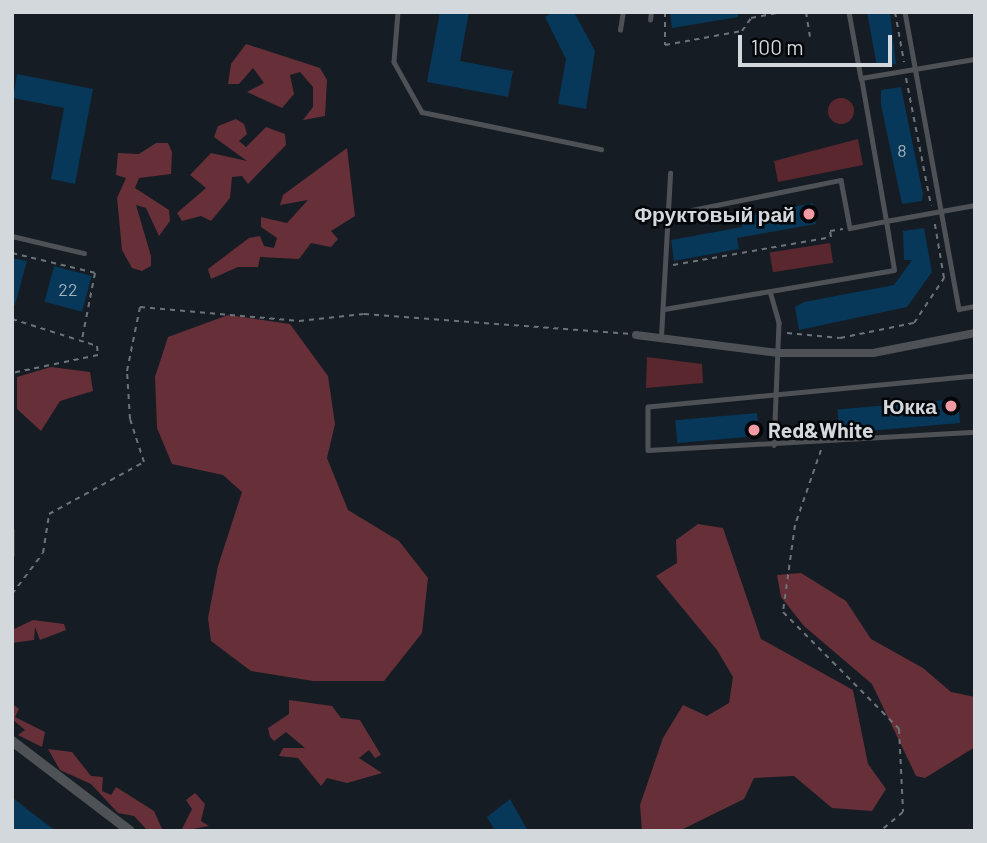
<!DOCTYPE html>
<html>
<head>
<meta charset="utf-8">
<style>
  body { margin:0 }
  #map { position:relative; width:987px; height:843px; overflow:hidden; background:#151c23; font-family:Barlow,sans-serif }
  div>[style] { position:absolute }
  .green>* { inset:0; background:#5b272f; transform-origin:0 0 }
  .round { border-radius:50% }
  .forest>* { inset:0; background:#673038 }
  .building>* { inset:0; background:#073759; transform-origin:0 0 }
  .path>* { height:2px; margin-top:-1px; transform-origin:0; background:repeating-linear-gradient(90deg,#6d7479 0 5px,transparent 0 10px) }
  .service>* { height:4.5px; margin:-2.25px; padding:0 2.25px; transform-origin:2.25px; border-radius:2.25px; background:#4e5256 }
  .minor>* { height:8px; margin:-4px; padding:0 4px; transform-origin:4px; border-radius:4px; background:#4e5256 }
  .tertiary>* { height:10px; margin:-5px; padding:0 5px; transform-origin:5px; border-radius:5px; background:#4e5256 }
  .dots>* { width:19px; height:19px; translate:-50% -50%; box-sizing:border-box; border:4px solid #040709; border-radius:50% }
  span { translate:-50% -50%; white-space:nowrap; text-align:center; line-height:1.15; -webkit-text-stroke:5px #040709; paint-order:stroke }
  .number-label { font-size:18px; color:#9fb0bb }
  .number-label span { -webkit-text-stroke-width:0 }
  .poi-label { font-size:21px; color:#d2d8dc; font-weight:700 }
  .right { translate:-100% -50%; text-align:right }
  .left { translate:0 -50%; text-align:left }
  .frame { position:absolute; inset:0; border:14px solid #d2d8dc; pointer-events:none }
  .scale { position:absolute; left:738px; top:35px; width:154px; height:32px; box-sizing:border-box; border:4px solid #d2d8dc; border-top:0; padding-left:9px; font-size:21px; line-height:24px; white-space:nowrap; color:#d2d8dc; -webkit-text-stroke:5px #040709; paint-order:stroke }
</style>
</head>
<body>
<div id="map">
  <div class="green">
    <div class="round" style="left:828px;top:98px;width:26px;height:26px"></div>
    <div style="clip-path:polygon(858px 139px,863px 165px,778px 182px,774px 161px)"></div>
    <div style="left:830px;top:243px;width:20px;height:61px;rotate:81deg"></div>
    <div style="clip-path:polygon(647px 357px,702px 364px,703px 383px,646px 388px)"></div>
  </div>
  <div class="forest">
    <div style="clip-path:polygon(246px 44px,320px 68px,327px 80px,325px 116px,303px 120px,313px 107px,313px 87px,300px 72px,290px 75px,294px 94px,282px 108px,247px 92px,264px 83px,253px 68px,239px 84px,228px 84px,231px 64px)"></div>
    <div style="clip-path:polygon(236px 119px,244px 124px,247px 134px,239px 141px,246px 147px,266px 127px,285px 134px,286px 145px,248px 184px,242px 176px,232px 177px,230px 198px,211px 221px,201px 216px,182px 221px,177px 213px,206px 188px,190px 175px,211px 153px,247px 161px,214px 137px,218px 126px)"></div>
    <div style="clip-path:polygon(156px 143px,168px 143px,172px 152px,171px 174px,139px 178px,135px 188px,169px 210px,170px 221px,159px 236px,146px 208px,136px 205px,151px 256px,151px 266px,142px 271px,132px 268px,122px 250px,117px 198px,126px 178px,116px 175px,118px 153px,139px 154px)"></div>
    <div style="clip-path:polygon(347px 148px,355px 216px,331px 231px,338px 239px,331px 247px,311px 243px,299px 259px,260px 257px,258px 267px,238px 267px,211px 279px,208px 269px,249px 238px,260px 236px,264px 246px,274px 248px,277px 238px,261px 227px,261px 217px,287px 223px,308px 200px,280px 205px,283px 195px)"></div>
    <div style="clip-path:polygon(228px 315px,290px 324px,328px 376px,335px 424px,327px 458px,348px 510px,399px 541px,428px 578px,422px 633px,384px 681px,313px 681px,251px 671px,211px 641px,208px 618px,218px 566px,242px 492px,223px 475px,172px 464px,157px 428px,155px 377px,168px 337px)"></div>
    <div style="clip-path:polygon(51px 367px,90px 372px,93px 391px,60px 401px,41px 431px,17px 409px,17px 377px)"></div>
    <div style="clip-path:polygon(698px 524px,723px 528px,761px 639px,853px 690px,868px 764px,886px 789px,872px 811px,832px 808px,794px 776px,754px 778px,744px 799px,679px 831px,642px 831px,640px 805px,663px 738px,683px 705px,707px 716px,729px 703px,733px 677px,717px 650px,656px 576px,677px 563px,676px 540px)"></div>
    <div style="clip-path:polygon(801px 573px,846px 601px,871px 639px,923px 668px,951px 692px,975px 697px,975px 747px,925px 778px,916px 776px,872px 684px,804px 626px,781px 597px,777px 575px)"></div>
    <div style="clip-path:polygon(33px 620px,64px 624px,66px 630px,40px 640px,35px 627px,34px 640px,12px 643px,12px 630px)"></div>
    <div style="clip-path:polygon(289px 700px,332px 706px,341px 718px,360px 720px,381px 755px,375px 758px,369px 750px,359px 758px,382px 773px,347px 783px,327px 778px,321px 786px,298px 758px,279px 756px,283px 748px,305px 748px,286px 732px,274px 741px,270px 737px,268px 728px,289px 714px)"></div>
    <div style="clip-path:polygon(12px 704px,19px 709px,15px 717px,45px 732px,42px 747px,18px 735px,25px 730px,12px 719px)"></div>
    <div style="clip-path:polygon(48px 749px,72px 752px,91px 776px,103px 777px,102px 791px,111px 795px,116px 787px,154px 811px,163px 831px,148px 831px,134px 816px,118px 813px,91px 784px,60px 770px)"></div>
    <div style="clip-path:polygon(195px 793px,205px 804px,201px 821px,209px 826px,181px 831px,192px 809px,186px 800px)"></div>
  </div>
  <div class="building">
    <div style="clip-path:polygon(440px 12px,469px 12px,460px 61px,513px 71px,508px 97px,427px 82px)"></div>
    <div style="clip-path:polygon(553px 12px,574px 12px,595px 51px,586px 109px,558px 104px,566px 59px,545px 17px)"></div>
    <div style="clip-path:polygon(670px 12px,738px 12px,738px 17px,672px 28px)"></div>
    <div style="clip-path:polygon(867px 12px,890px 12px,896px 64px,877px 67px)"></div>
    <div style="clip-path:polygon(17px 74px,93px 89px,75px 184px,51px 179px,64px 108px,13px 98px)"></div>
    <div style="clip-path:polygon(901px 87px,923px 194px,922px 201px,902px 204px,881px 105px,881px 90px)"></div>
    <div style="clip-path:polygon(813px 203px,816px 224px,737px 238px,739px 249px,674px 261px,671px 240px,742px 227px,740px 217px)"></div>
    <div style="clip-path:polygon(924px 228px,932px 272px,907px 307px,799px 330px,795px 307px,804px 302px,894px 285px,912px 260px,904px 260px,903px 231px)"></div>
    <div style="clip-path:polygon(12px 258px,27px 261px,15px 305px,12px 305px)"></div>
    <div style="left:54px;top:266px;width:39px;height:37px;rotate:15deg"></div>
    <div style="left:958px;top:399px;width:24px;height:121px;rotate:85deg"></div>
    <div style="left:757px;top:413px;width:23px;height:82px;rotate:85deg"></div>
    <div style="clip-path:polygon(12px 797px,28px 810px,56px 831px,12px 831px)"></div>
    <div style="clip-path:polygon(510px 799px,528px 831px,495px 831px,487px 817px)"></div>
  </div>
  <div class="path">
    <div style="left:665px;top:12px;width:33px;rotate:90deg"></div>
    <div style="left:665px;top:45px;width:78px;rotate:-10.3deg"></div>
    <div style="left:742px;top:31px;width:16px;rotate:-55deg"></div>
    <div style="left:751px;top:18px;width:31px;rotate:-11deg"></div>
    <div style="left:806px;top:12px;width:25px;rotate:81deg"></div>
    <div style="left:895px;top:12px;width:51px;rotate:79.8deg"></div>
    <div style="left:906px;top:78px;width:130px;rotate:78.9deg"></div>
    <div style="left:12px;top:253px;width:85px;rotate:13.5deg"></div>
    <div style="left:95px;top:273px;width:67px;rotate:101.1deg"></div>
    <div style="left:673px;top:265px;width:160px;rotate:-10deg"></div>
    <div style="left:831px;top:237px;width:6px;rotate:-99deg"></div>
    <div style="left:830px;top:231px;width:13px;rotate:-9deg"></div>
    <div style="left:12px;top:319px;width:89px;rotate:17.6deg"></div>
    <div style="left:97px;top:346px;width:9px;rotate:84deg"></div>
    <div style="left:98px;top:355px;width:88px;rotate:168.2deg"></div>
    <div style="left:787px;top:333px;width:53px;rotate:5.4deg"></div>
    <div style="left:840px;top:338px;width:76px;rotate:-11.5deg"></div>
    <div style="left:914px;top:323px;width:54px;rotate:-56.3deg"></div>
    <div style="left:944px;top:278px;width:60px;rotate:-99.6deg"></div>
    <div style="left:821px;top:450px;width:79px;rotate:109.1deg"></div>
    <div style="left:795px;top:525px;width:88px;rotate:97.9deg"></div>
    <div style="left:783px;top:612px;width:165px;rotate:45.2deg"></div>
    <div style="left:899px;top:729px;width:83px;rotate:87.2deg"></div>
    <div style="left:903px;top:812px;width:30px;rotate:140deg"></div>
    <div style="left:12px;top:594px;width:51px;rotate:-52.9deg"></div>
    <div style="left:43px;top:553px;width:39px;rotate:-81deg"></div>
    <div style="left:49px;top:514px;width:108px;rotate:-28.7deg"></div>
    <div style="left:144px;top:462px;width:45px;rotate:-108deg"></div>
    <div style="left:130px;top:419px;width:48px;rotate:-93.6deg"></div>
    <div style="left:127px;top:371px;width:65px;rotate:-78.5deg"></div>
    <div style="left:140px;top:307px;width:160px;rotate:5deg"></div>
    <div style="left:299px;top:321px;width:65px;rotate:-6.1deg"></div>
    <div style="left:364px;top:314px;width:265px;rotate:4.3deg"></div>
  </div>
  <div class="service">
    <div style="left:398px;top:12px;width:50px;rotate:94.6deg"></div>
    <div style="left:394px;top:62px;width:57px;rotate:60.8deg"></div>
    <div style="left:422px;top:112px;width:183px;rotate:11.7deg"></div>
    <div style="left:849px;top:12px;width:67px;rotate:79.7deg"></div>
    <div style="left:861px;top:78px;width:116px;rotate:-9.5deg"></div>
    <div style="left:905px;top:12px;width:302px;rotate:79.7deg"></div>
    <div style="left:959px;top:309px;width:16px;rotate:-11deg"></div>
    <div style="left:650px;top:20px;width:8px;rotate:-83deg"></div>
    <div style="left:620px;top:30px;width:18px;rotate:-81deg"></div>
    <div style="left:667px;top:215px;width:177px;rotate:-11.4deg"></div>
    <div style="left:841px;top:180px;width:49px;rotate:79.4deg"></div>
    <div style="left:850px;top:228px;width:37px;rotate:-11deg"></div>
    <div style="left:886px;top:221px;width:145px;rotate:-99.9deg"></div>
    <div style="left:12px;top:236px;width:74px;rotate:13.3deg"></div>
    <div style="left:770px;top:291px;width:33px;rotate:74deg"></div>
    <div style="left:779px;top:323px;width:122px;rotate:92.3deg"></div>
    <div style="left:664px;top:309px;width:233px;rotate:-9.6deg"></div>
    <div style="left:894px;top:270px;width:50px;rotate:-99.3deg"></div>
    <div style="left:886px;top:221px;width:90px;rotate:-10.2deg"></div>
    <div style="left:661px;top:336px;width:163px;rotate:-86.8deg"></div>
    <div style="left:975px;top:376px;width:328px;rotate:174.6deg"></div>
    <div style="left:648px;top:407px;width:43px;rotate:90deg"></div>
    <div style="left:648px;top:450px;width:327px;rotate:-3.2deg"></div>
    <div style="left:12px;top:530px;width:25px;rotate:90deg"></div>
  </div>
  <div class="minor">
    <div style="left:636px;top:335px;width:144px;rotate:7.2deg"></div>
    <div style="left:779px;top:353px;width:94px"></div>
    <div style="left:873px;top:353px;width:104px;rotate:-11.1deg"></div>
  </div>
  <div class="tertiary">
    <div style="left:12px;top:741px;width:148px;rotate:37.3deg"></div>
  </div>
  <div class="dots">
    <div style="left:809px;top:214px;background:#f49aa4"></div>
    <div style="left:951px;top:406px;background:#f49aa4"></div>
    <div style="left:754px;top:430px;background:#f49aa4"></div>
  </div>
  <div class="number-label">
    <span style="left:902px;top:150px">8</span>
    <span style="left:68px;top:289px">22</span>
  </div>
  <div class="poi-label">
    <span class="right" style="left:795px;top:214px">Фруктовый рай</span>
    <span class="right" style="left:937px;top:406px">Юкка</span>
    <span class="left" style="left:768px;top:430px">Red&amp;White</span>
  </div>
  <div class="frame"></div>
  <div class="scale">100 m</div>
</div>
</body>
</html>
